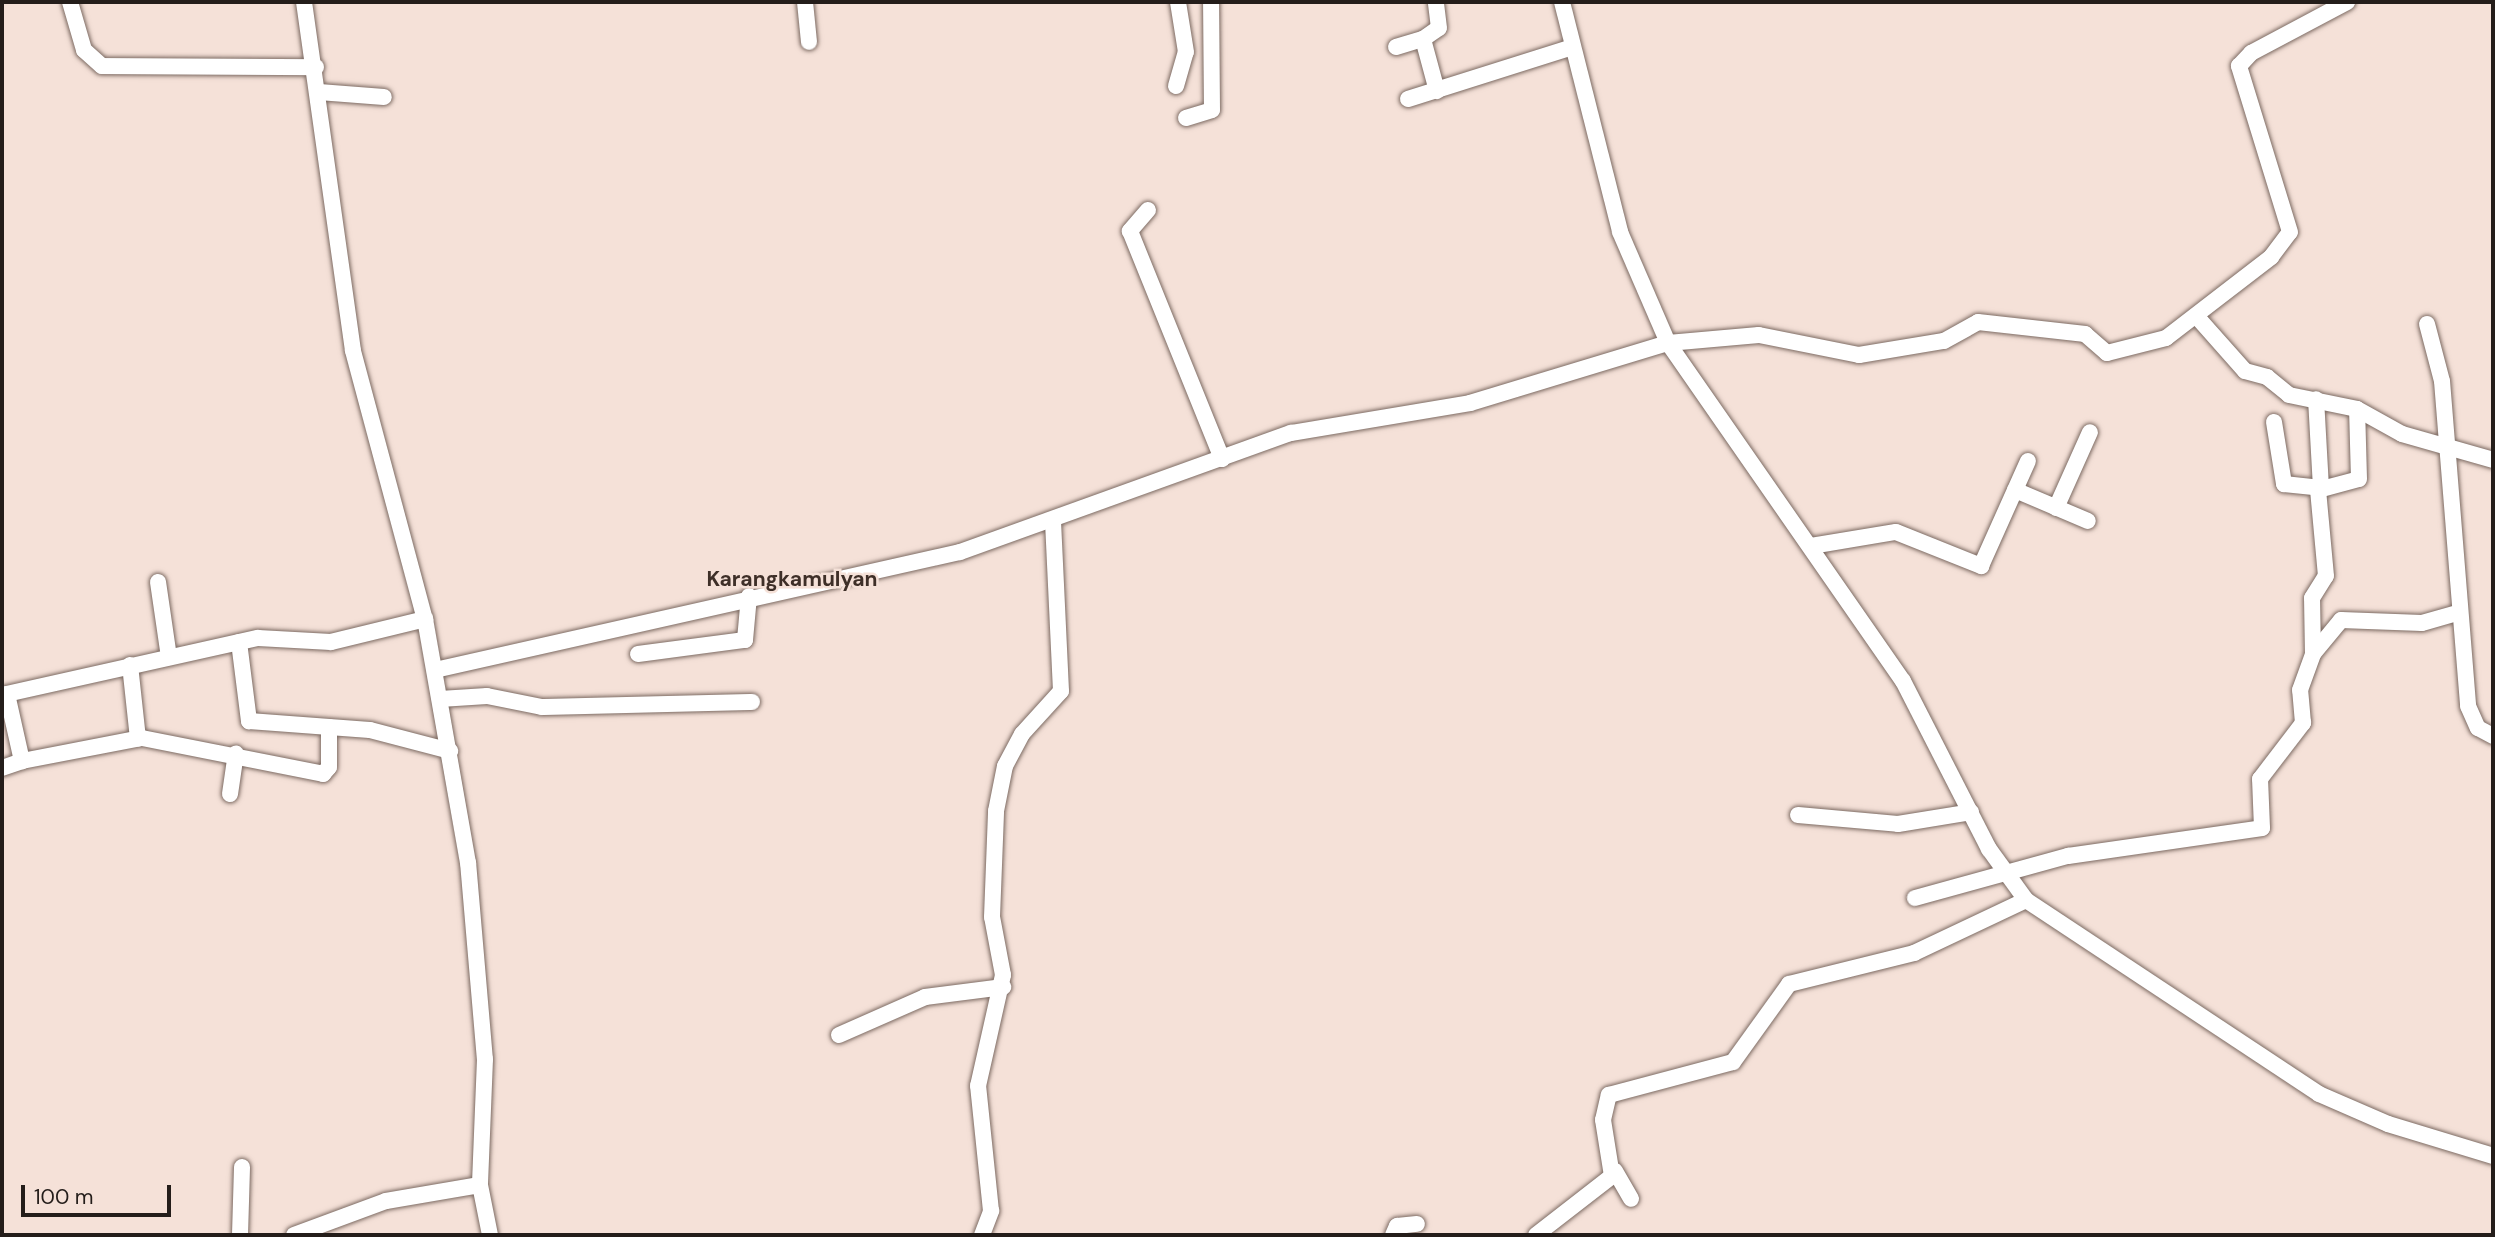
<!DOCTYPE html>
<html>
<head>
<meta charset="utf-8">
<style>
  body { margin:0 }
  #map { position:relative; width:2495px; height:1237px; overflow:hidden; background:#f5e1d8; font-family:"DM Sans",sans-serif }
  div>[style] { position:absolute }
  .roads { filter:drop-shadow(0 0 2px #7c6a62) drop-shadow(0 0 2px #7c6a62) }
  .minor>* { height:16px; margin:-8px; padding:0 8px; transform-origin:8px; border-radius:8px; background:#fff }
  span { translate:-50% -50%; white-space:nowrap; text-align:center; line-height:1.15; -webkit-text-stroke:5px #f5e1d8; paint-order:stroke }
  .quarter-label { font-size:21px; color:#3e2f28; font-weight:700 }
  .frame { position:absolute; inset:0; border:4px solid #241d1a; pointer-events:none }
  .scale { position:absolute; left:21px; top:1185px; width:150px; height:32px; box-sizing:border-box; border:4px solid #241d1a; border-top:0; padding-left:9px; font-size:21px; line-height:24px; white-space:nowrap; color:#241d1a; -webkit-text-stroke:5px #f5e1d8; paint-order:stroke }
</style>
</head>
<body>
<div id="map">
  <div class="roads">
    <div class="minor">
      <div style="left:70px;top:2px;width:50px;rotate:73.7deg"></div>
      <div style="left:84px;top:50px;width:24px;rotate:42deg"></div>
      <div style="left:102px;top:66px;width:214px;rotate:0.3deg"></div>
      <div style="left:304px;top:2px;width:352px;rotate:82deg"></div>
      <div style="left:353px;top:351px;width:278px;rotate:75deg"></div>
      <div style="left:425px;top:619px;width:247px;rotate:80deg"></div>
      <div style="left:468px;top:862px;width:198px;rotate:85.1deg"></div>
      <div style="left:485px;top:1059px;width:126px;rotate:92.3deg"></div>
      <div style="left:480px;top:1185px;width:51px;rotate:78.7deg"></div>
      <div style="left:805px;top:2px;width:40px;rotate:84.3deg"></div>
      <div style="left:1562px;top:2px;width:237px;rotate:75.8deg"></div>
      <div style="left:1620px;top:232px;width:121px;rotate:66.6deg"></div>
      <div style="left:1668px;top:343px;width:412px;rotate:55.2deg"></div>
      <div style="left:1903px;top:681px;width:189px;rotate:62.9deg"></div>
      <div style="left:1989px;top:849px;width:63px;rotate:54deg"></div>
      <div style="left:2026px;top:900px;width:351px;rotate:33.5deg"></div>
      <div style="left:2319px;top:1094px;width:75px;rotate:23.5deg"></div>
      <div style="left:2388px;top:1124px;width:110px;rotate:16.9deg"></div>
      <div style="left:1423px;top:39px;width:19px;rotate:-35deg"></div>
      <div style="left:1439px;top:28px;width:26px;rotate:-97deg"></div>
      <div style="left:1396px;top:47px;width:28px;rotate:-17deg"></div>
      <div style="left:1423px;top:39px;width:54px;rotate:74.9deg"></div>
      <div style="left:1176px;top:86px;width:35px;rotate:-74deg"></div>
      <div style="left:1186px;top:52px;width:51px;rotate:-99.1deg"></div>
      <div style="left:319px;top:92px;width:65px;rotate:4.4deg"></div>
      <div style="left:1408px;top:99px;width:173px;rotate:-17.5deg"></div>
      <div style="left:1186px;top:118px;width:27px;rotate:-17deg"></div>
      <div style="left:1212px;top:110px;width:108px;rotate:-90.5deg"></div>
      <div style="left:1148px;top:210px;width:28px;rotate:131deg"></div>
      <div style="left:1130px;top:231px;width:246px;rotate:68deg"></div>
      <div style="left:2198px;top:318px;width:71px;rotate:48.4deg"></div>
      <div style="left:2245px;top:371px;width:23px;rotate:15deg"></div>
      <div style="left:2267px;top:377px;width:28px;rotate:39deg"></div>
      <div style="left:2289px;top:395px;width:69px;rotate:11.6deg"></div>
      <div style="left:2357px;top:409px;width:51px;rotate:29.1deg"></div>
      <div style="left:2402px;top:434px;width:95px;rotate:15.9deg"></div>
      <div style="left:2427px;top:324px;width:59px;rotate:75.3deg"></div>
      <div style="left:2442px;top:381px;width:326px;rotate:85.4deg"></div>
      <div style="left:2468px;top:706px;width:24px;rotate:66deg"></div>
      <div style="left:2478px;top:728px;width:17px;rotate:28deg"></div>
      <div style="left:2274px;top:422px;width:63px;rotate:80.8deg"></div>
      <div style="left:2284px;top:484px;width:37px;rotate:6deg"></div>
      <div style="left:2321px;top:488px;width:89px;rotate:-93.2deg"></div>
      <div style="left:2015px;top:490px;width:79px;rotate:23deg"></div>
      <div style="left:2056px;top:508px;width:83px;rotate:-65.9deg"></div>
      <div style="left:1811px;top:546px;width:86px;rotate:-9.4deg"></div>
      <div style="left:1896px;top:532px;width:92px;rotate:21.8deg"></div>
      <div style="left:1981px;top:566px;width:115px;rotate:-65.9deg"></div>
      <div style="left:158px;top:582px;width:76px;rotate:81.7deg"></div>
      <div style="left:239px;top:642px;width:80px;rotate:82.8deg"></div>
      <div style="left:249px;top:721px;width:121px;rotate:4.3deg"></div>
      <div style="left:370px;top:730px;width:83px;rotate:14.7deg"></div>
      <div style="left:638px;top:654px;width:108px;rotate:-7.5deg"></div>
      <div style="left:745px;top:640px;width:44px;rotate:-84.8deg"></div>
      <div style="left:2313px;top:654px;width:44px;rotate:-50.5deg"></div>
      <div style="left:2341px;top:620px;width:81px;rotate:2.1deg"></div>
      <div style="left:2422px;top:623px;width:36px;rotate:-16deg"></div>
      <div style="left:130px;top:665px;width:74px;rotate:83.8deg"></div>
      <div style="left:435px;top:670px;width:538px;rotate:-12.67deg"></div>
      <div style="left:960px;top:552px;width:352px;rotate:-19.8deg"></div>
      <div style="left:1291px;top:433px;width:181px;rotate:-9.5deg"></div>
      <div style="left:1470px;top:403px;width:207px;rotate:-16.9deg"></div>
      <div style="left:1668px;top:343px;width:91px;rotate:-5deg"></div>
      <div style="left:1759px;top:335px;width:102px;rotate:11.3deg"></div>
      <div style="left:1859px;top:355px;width:86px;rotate:-9.4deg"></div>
      <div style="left:1944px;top:341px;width:39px;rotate:-29deg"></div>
      <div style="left:1978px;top:322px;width:108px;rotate:6.4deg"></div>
      <div style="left:2085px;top:334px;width:29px;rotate:41deg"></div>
      <div style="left:2107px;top:353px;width:61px;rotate:-14.3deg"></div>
      <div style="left:2166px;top:338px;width:133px;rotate:-37.6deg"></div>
      <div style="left:2271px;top:257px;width:31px;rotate:-53deg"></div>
      <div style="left:2290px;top:232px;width:174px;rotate:-107.1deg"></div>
      <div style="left:2239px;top:66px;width:18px;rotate:-47deg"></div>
      <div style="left:2251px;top:53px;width:109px;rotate:-28deg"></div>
      <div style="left:7px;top:694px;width:69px;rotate:77.4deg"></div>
      <div style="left:22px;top:761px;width:122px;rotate:-10.9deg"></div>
      <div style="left:142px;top:738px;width:185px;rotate:11.2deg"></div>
      <div style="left:323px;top:774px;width:9px;rotate:-49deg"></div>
      <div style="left:329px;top:767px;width:40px;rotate:-90deg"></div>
      <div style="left:2px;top:695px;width:262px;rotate:-12.6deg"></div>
      <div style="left:258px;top:638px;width:73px;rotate:3.1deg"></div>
      <div style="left:331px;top:642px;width:97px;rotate:-13.7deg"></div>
      <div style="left:440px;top:699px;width:47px;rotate:-3.7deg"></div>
      <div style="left:487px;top:696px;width:56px;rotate:11.3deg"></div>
      <div style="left:542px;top:707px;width:210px;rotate:-1.4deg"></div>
      <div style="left:2px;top:768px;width:21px;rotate:-19deg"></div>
      <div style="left:230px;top:794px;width:41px;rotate:-81.7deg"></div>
      <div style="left:1798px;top:815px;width:100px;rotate:5.1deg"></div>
      <div style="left:1898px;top:824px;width:74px;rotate:-9.3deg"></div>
      <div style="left:1915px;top:898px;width:159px;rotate:-15.4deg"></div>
      <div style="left:2068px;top:856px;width:196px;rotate:-8.2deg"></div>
      <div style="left:2262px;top:828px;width:49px;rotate:-92.3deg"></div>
      <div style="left:2260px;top:779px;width:71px;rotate:-52.5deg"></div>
      <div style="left:2303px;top:723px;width:33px;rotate:-95deg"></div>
      <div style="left:2300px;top:690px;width:38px;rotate:-70deg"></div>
      <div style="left:2313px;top:654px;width:56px;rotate:-91deg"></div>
      <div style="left:2312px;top:598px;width:26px;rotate:-58deg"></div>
      <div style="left:2326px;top:576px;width:86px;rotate:-95.3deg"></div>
      <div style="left:2318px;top:490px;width:42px;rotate:-15deg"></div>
      <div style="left:2359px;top:479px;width:70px;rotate:-91.6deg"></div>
      <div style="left:839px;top:1035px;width:94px;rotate:-23.8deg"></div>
      <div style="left:925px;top:997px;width:79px;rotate:-7.3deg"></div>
      <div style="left:1615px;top:1171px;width:32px;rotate:60deg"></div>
      <div style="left:240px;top:1235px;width:68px;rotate:-88.3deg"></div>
      <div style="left:294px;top:1235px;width:98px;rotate:-20.3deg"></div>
      <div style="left:386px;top:1201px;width:95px;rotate:-9.7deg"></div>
      <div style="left:982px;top:1235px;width:26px;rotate:-69deg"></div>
      <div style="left:991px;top:1211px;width:126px;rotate:-95.9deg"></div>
      <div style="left:978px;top:1086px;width:114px;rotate:-77.3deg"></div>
      <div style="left:1003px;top:975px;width:59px;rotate:-100.7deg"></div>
      <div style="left:992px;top:917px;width:106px;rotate:-87.8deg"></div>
      <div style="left:996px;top:811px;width:46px;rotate:-78.7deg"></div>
      <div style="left:1005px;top:766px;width:36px;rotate:-62deg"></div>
      <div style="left:1022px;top:734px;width:58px;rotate:-47.8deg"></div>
      <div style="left:1061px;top:691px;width:169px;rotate:-92.7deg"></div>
      <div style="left:1393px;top:1235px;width:10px;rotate:-66deg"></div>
      <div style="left:1397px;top:1226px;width:20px;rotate:-6deg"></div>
      <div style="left:1536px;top:1235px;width:96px;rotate:-37.8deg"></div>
      <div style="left:1612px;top:1176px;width:57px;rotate:-99.1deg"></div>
      <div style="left:1603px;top:1120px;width:26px;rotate:-77deg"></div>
      <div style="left:1609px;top:1095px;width:128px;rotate:-14.9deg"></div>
      <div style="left:1733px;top:1062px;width:96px;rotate:-54.3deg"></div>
      <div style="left:1789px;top:984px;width:129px;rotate:-13.9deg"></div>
      <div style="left:1914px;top:953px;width:124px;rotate:-25.3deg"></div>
    </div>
  </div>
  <div class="quarter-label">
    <span style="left:792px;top:579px">Karangkamulyan</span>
  </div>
  <div class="frame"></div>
  <div class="scale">100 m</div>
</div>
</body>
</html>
